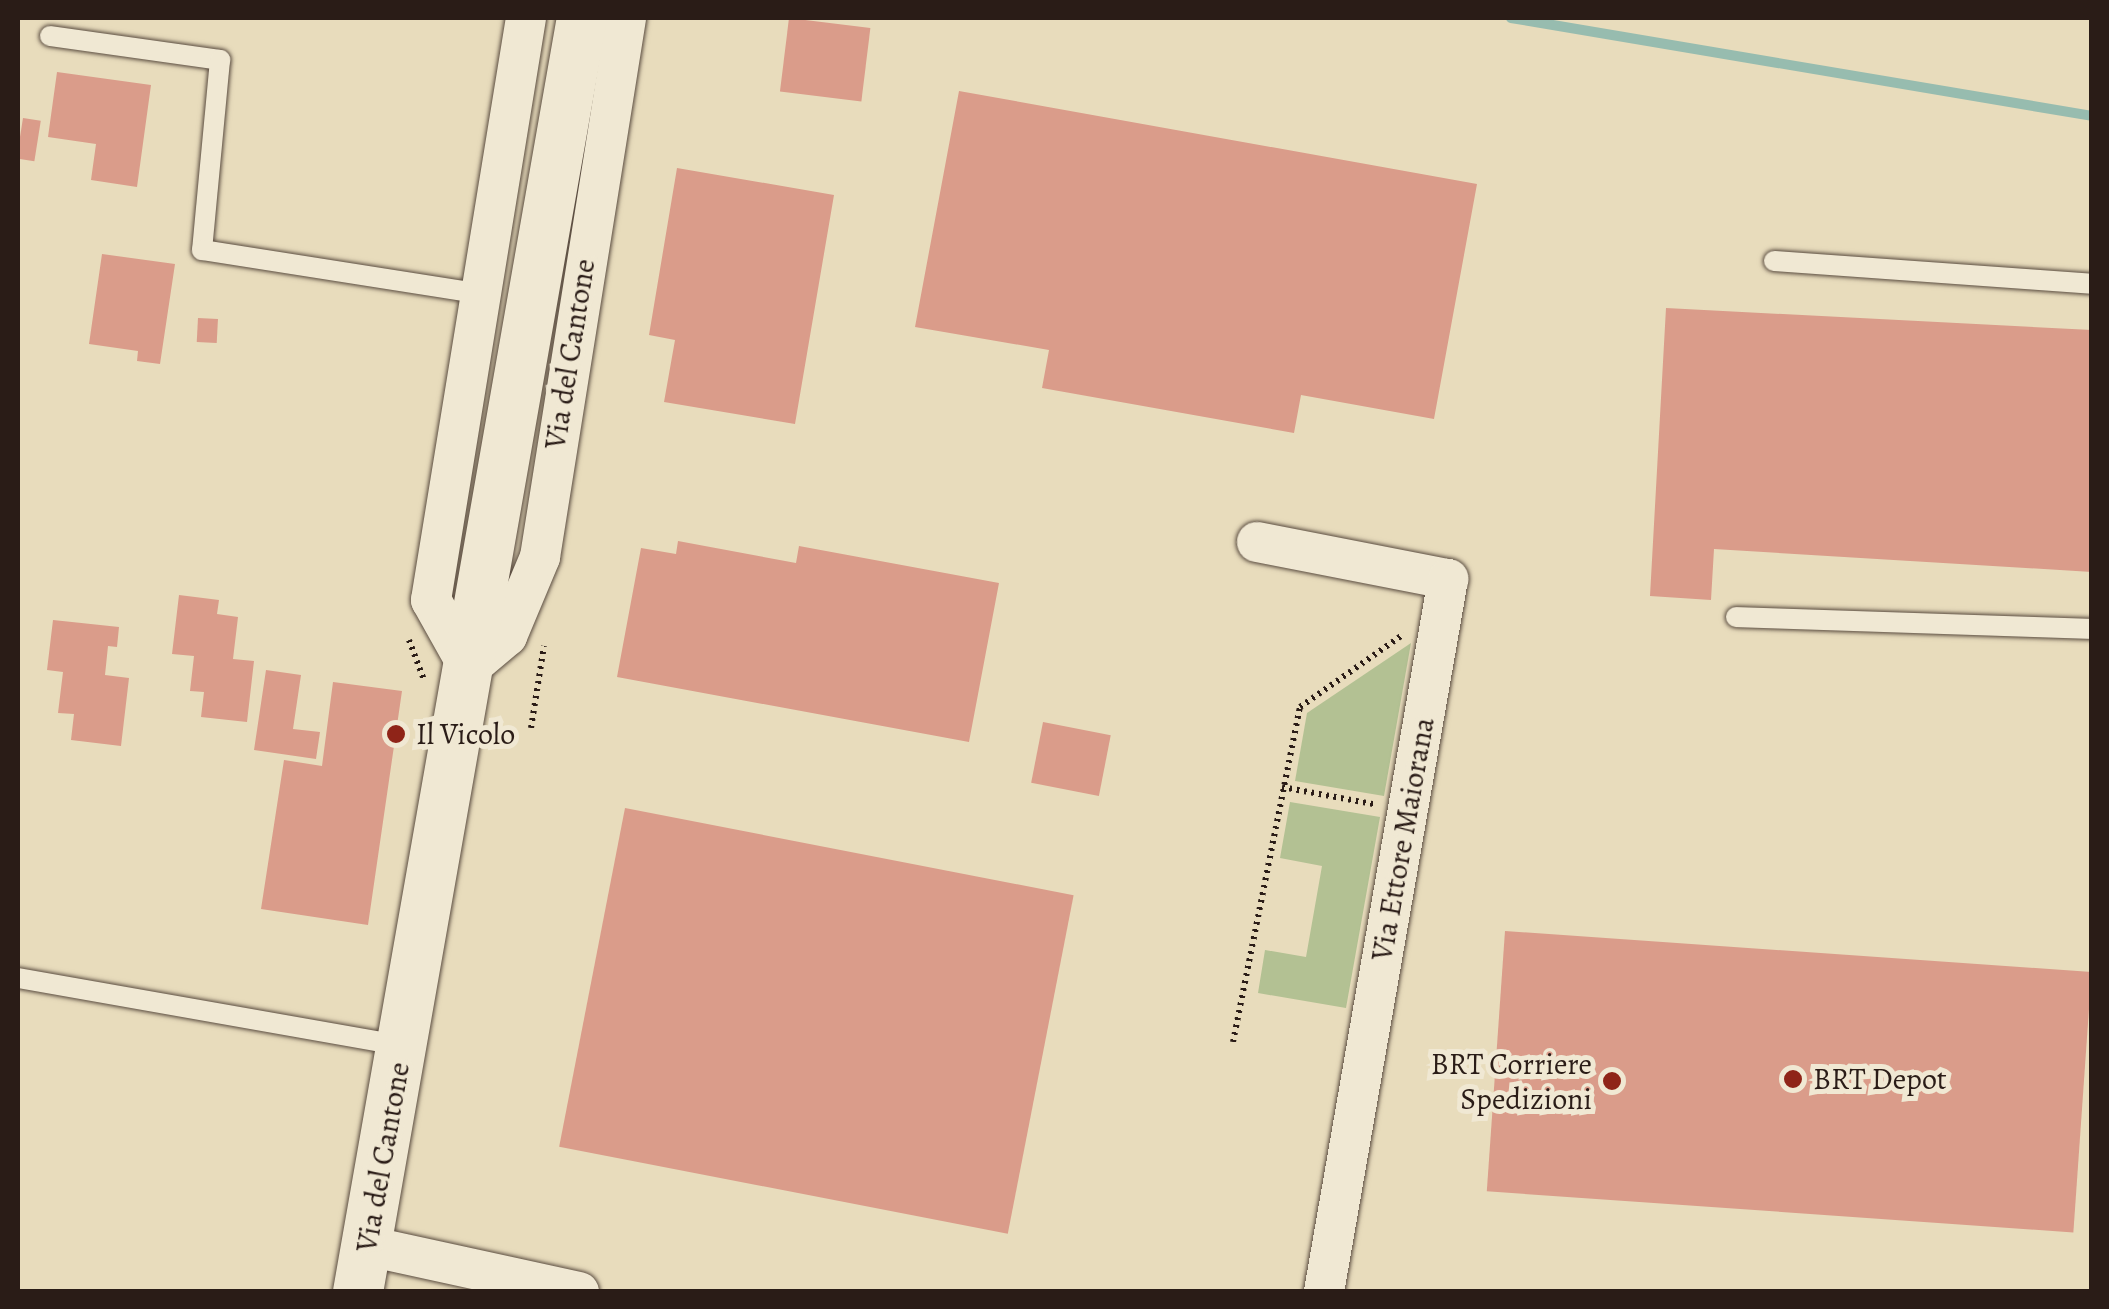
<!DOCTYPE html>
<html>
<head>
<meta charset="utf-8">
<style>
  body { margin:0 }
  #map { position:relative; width:2109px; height:1309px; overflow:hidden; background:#e8dcbc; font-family:Alegreya,serif }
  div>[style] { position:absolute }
  .green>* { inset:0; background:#b3c193 }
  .stream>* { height:10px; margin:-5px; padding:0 5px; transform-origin:5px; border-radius:5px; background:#97bcaf }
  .building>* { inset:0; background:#da9c8a; transform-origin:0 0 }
  .path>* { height:6px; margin-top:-3px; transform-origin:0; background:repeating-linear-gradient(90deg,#2a1c17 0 2.5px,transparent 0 7.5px) }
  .roads { filter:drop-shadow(0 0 2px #5a4c40) drop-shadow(0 0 2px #5a4c40) }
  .service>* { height:20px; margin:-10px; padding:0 10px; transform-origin:10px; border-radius:10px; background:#f0e8d3 }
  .minor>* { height:40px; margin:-20px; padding:0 20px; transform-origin:20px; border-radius:20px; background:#f0e8d3 }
  .tertiary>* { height:50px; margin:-25px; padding:0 25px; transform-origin:25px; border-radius:25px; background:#f0e8d3 }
  .dots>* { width:28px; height:28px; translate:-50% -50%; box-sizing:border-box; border:5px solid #f0e8d3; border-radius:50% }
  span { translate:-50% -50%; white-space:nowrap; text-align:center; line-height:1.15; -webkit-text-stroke:10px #f0e8d3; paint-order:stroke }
  .street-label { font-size:30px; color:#2a1c17 }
  .poi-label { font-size:30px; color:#2a1c17 }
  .left { translate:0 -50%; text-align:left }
  .right { translate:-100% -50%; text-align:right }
  .frame { position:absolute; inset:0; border:20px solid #2a1c17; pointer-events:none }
</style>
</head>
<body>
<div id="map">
  <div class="green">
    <div style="clip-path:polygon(1411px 643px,1384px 796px,1295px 781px,1307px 713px)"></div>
    <div style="clip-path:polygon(1290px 802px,1380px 817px,1346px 1008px,1258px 993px,1265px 950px,1306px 957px,1322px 866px,1280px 858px)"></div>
  </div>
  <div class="stream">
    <div style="left:1511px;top:18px;width:589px;rotate:9.57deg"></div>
  </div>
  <div class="building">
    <div style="left:789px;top:18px;width:82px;height:74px;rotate:7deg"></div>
    <div style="clip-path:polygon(57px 72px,151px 85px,137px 187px,91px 180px,96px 144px,48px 137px)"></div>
    <div style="clip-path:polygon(959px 91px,1477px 184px,1434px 419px,1301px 395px,1294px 433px,1042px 388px,1049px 350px,915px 327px)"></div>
    <div style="left:23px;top:118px;width:18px;height:41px;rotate:9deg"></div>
    <div style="clip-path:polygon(677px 168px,834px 195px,795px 424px,664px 402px,675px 340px,649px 335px)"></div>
    <div style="clip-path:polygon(102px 254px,175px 264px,160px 364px,137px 361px,138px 351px,89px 344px)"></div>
    <div style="clip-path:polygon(1666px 308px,2092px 330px,2092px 572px,1714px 549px,1711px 600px,1650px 596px)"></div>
    <div style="left:198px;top:318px;width:20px;height:24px;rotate:3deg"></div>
    <div style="clip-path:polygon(678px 541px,796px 563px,799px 546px,999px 583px,969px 742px,617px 677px,641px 548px,676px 554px)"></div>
    <div style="clip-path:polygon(179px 595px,219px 600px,217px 614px,238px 617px,233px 659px,254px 661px,247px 722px,201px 717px,204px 692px,190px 691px,194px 656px,172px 654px)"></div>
    <div style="clip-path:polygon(53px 620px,119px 627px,117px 647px,108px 646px,105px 675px,129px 678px,121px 746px,71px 740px,74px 714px,58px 713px,63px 672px,47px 670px)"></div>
    <div style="clip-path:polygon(266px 670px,301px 675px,293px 729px,320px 732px,316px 759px,254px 750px)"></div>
    <div style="clip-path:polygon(333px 682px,402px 691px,368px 925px,261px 909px,284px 760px,322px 766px)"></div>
    <div style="left:1043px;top:722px;width:69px;height:62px;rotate:11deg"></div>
    <div style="left:625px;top:808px;width:457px;height:345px;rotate:11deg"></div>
    <div style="left:1505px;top:931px;width:588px;height:261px;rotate:4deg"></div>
  </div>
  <div class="path">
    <div style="left:409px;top:640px;width:43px;rotate:69.4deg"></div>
    <div style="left:531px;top:728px;width:83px;rotate:-81deg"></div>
    <div style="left:1282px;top:787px;width:93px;rotate:10.6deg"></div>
    <div style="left:1233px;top:1042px;width:342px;rotate:-78.7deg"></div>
    <div style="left:1300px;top:707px;width:127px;rotate:-35.1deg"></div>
  </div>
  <div class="roads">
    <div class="service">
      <div style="left:50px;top:36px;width:172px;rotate:8deg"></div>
      <div style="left:220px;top:60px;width:191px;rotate:95.4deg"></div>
      <div style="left:202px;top:250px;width:278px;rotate:8.9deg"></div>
      <div style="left:1774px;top:261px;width:319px;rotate:4.1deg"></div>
      <div style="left:1736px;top:617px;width:356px;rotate:1.9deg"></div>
      <div style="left:18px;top:978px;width:390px;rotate:10deg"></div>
    </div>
    <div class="minor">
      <div style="left:526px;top:18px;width:590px;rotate:99.27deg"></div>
      <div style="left:431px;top:600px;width:78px;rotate:60.8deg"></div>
      <div style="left:469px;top:668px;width:50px;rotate:-40.1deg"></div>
      <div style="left:507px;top:636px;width:86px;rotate:-67.3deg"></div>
      <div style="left:540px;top:557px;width:546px;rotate:-80.93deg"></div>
      <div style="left:1257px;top:542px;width:195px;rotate:11deg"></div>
      <div style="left:1448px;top:579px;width:724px;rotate:99.87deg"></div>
      <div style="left:368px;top:1246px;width:216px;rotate:12.3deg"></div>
    </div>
    <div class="tertiary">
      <div style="left:358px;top:1292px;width:1294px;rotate:-80.03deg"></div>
    </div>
  </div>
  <div class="dots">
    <div style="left:396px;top:734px;background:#8f2418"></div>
    <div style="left:1793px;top:1079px;background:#8f2418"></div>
    <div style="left:1612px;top:1081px;background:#8f2418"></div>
  </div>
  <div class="street-label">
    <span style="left:570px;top:354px;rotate:-81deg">Via del Cantone</span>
    <span style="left:1403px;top:839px;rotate:-80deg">Via Ettore Maiorana</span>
    <span style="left:383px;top:1157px;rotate:-80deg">Via del Cantone</span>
  </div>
  <div class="poi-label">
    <span class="left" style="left:416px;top:734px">Il Vicolo</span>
    <span class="right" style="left:1592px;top:1081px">BRT Corriere<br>Spedizioni</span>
    <span class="left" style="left:1813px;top:1079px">BRT Depot</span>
  </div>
  <div class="frame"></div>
</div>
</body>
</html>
